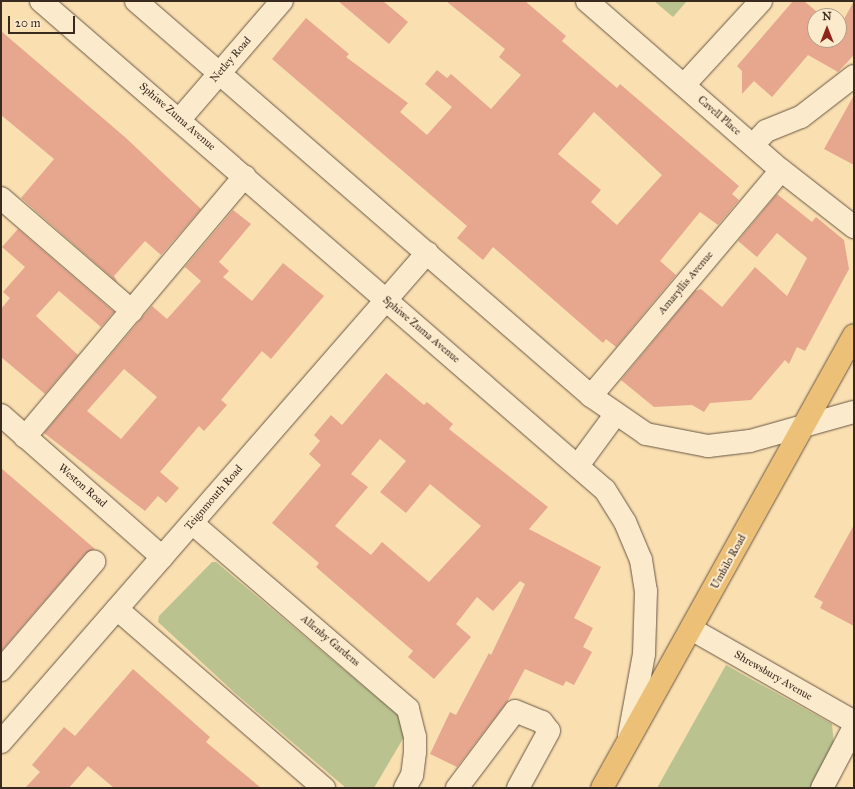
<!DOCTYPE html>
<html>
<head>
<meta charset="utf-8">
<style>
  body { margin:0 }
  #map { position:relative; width:855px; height:789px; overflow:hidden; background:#fadfb1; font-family:"IM FELL Great Primer",serif }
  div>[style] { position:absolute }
  .green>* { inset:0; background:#bac38f }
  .building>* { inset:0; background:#e7a78f }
  .roads { filter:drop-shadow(0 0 1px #685744) drop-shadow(0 0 1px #685744) }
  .minor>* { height:22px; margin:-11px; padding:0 11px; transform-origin:11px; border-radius:11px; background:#fceacc }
  .major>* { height:22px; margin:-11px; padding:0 11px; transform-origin:11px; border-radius:11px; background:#edc078 }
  span { translate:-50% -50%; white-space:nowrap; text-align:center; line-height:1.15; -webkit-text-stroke:4px #fceacc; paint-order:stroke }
  .street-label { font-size:11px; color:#382a1f }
  .frame { position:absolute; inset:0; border:2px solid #382a1f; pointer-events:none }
  .north { position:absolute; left:807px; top:8px; width:40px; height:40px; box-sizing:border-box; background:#fceacc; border:1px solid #ae9d87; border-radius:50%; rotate:0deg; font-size:11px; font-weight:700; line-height:16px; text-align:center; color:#382a1f }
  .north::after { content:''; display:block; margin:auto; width:14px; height:18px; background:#8f2418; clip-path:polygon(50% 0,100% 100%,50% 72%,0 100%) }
  .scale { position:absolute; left:8px; top:16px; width:67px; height:18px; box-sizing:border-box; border:2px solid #382a1f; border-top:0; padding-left:5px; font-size:12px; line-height:14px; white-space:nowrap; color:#382a1f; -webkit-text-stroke:3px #fceacc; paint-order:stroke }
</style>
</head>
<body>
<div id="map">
  <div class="green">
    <div style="clip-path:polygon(654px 1px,687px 1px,673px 17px)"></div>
    <div style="clip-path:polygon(212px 562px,216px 562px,399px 716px,404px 737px,374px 788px,346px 788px,236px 694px,158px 622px,159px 616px)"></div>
    <div style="clip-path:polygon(726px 665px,832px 724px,834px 745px,810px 788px,657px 788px)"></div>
  </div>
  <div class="building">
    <div style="clip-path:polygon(338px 1px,383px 1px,408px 22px,389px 44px)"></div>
    <div style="clip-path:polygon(evenodd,446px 1px,525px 1px,566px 36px,562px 41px,617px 88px,620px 84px,739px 186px,732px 194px,739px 200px,718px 225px,700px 212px,660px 261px,676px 275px,616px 347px,606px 339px,603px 343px,493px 247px,483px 260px,457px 238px,467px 226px,272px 59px,306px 18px,349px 54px,346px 57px,408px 103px,400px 112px,427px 135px,452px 107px,425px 84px,437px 70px,447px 78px,451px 74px,491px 109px,521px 75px,499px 57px,505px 49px,446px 1px,594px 112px,662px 175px,617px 225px,591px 202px,601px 190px,558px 154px,594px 112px)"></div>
    <div style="clip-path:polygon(793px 1px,804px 1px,822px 16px,815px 16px,815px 40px,839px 40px,839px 28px,854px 1px,854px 55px,838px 72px,808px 55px,772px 97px,754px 81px,742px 94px,742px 71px,737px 66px)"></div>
    <div style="clip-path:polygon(1px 31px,126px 138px,201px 209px,161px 255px,145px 241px,114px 276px,118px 283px,21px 198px,54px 159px,1px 115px)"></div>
    <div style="clip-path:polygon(854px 95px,854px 165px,824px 149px)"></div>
    <div style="clip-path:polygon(777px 194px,812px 222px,816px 217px,844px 240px,849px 269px,805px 351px,797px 347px,789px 364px,785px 360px,751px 400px,710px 403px,704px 412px,692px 405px,654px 407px,621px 380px,695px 291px,701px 289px,722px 307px,755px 267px,787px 296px,807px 258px,777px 233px,757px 257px,738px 241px)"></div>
    <div style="clip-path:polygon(evenodd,233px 210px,251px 224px,219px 262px,229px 271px,223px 277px,252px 301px,283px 263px,324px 296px,271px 359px,262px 351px,221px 400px,227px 405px,204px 431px,199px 426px,160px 472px,179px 488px,166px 503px,158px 496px,145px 511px,44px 433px,152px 306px,167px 319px,201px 281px,185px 267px,233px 210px,124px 369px,157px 397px,121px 439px,87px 411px,124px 369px)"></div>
    <div style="clip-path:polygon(18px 229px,114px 312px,101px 327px,59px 291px,36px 316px,78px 355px,45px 394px,1px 357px,1px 309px,10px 298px,3px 292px,25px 267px,2px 247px)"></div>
    <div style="clip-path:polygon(evenodd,386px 373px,424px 405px,427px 402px,453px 424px,449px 429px,548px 507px,529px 529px,601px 567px,574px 618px,593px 628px,583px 647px,592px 652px,574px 685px,566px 681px,563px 686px,525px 669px,507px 702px,457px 767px,430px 754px,450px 712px,456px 715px,489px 653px,491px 655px,525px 584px,520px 581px,493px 611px,477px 597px,456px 624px,471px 637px,434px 679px,408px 657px,413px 651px,316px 567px,319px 563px,272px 523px,321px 465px,309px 454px,320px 441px,314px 435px,331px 415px,342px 425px,386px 373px,380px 439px,406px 461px,380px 492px,406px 513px,430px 484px,481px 526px,429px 582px,382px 542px,371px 555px,335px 526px,368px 487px,351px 474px,380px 439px)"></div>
    <div style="clip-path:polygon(1px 468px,95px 549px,85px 554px,1px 651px)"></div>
    <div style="clip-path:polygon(854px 525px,854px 626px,820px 608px,823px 602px,814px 597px)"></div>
    <div style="clip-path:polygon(133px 669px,210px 737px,206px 742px,261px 788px,114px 788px,88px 766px,69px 788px,25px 788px,40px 772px,32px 765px,64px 727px,75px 736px)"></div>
  </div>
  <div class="roads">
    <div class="minor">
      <div style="left:41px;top:1px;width:746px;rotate:40.93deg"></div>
      <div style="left:605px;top:490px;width:38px;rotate:58deg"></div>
      <div style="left:625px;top:522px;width:41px;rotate:67.2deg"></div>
      <div style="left:641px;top:560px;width:31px;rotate:81deg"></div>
      <div style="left:646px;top:591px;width:63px;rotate:91.8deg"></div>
      <div style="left:644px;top:654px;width:83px;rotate:100.4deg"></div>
      <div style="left:136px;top:1px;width:603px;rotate:40.96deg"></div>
      <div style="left:591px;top:396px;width:67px;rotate:34.6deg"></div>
      <div style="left:646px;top:434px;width:63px;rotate:11deg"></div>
      <div style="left:708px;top:446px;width:42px;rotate:-6.8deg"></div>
      <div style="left:750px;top:441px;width:108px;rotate:-15.6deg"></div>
      <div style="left:587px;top:1px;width:257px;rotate:41.1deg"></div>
      <div style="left:781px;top:170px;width:93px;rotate:38deg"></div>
      <div style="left:684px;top:85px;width:114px;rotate:-47.5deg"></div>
      <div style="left:180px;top:119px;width:156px;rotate:-49.2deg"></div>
      <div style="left:753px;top:145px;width:19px;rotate:-47deg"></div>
      <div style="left:766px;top:131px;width:38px;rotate:-22deg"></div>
      <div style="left:801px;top:117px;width:67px;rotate:-37.7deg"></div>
      <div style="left:1px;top:198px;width:173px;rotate:40.8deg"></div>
      <div style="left:591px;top:396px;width:295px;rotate:-49.9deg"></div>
      <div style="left:1px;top:415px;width:215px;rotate:41.4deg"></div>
      <div style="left:25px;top:437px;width:341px;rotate:-49.9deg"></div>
      <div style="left:579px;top:464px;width:61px;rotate:-53.7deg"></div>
      <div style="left:192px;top:523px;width:285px;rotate:40.7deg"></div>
      <div style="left:408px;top:709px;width:29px;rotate:76deg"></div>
      <div style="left:415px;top:737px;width:15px;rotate:90deg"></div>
      <div style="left:415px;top:752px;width:23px;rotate:97deg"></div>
      <div style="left:412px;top:775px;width:15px;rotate:118deg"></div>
      <div style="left:117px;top:609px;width:274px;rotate:40.9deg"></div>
      <div style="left:693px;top:630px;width:185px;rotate:29.7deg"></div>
      <div style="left:1px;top:670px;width:143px;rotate:-49.3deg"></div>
      <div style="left:1px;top:742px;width:649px;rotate:-48.94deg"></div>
      <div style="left:457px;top:788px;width:96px;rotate:-53deg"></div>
      <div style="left:515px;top:711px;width:29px;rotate:22deg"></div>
      <div style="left:542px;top:722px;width:11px;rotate:52deg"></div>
      <div style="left:549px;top:731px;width:65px;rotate:118.5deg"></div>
      <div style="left:822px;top:788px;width:69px;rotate:-62.3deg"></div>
    </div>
    <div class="major">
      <div style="left:602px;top:788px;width:518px;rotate:-60.91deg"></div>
    </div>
  </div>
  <div class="street-label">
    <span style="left:231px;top:60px;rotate:-49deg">Netley Road</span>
    <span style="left:719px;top:116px;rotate:41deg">Cavell Place</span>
    <span style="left:177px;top:117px;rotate:41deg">Sphiwe Zuma Avenue</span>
    <span style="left:686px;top:283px;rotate:-50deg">Amaryllis Avenue</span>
    <span style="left:421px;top:330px;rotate:40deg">Sphiwe Zuma Avenue</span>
    <span style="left:82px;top:486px;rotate:41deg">Weston Road</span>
    <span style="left:214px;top:498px;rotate:-49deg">Teignmouth Road</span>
    <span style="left:729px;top:562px;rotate:-61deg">Umbilo Road</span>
    <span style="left:330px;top:641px;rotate:40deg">Allenby Gardens</span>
    <span style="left:773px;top:676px;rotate:30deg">Shrewsbury Avenue</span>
  </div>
  <div class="frame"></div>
  <div class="north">N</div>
  <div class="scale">20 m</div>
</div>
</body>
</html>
